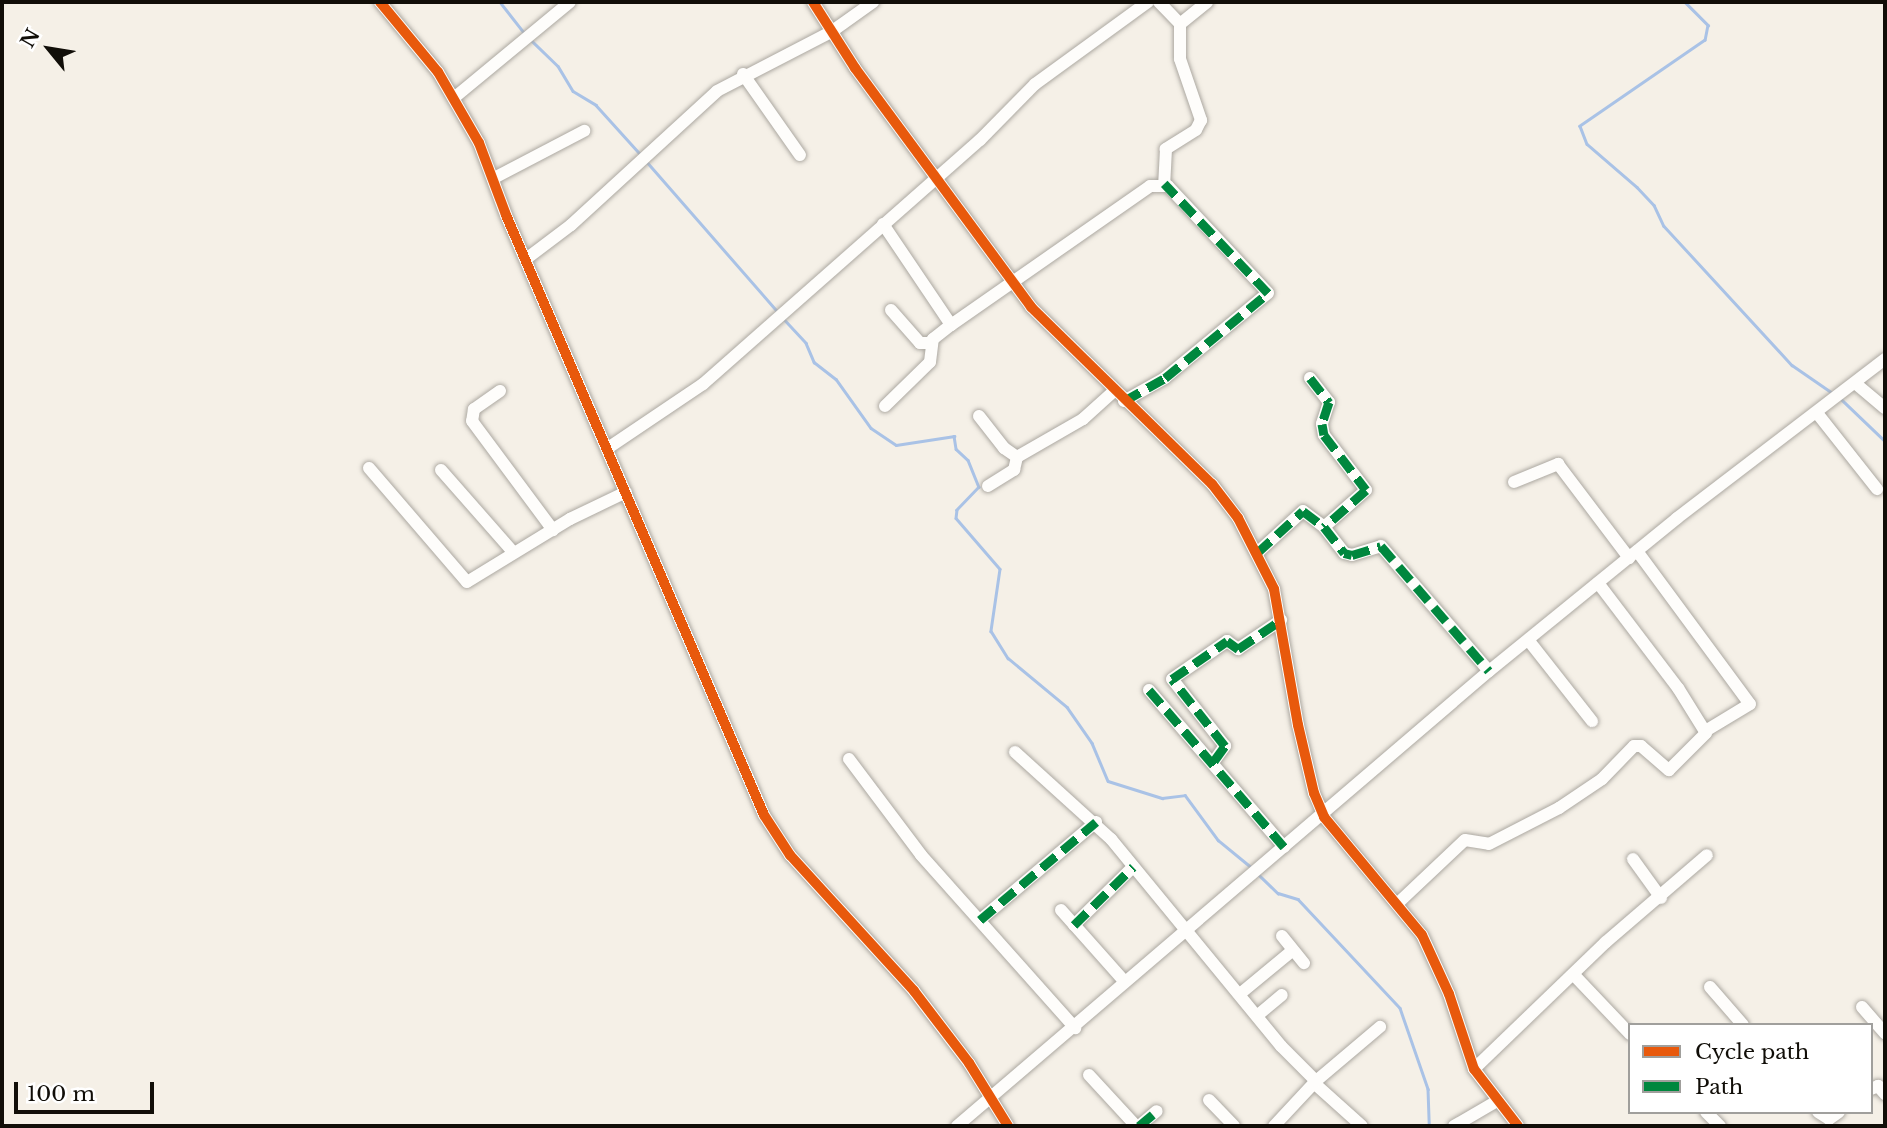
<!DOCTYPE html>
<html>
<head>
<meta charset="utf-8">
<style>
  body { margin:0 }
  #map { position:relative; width:1887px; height:1128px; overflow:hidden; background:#f5f0e7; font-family:"Libre Baskerville",serif }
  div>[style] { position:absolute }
  .stream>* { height:2.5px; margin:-1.25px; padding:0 1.25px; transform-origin:1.25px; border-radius:1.25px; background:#a9c2e6 }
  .roads { filter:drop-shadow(0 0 2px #aca8a1) drop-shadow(0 0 2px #aca8a1) }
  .minor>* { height:12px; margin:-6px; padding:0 6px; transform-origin:6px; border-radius:6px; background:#fefdfb }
  .quiet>* { height:9px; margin-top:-4.5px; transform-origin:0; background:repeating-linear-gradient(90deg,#00873e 0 18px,transparent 0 27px) }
  .cycleway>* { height:10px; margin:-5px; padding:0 5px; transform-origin:5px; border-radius:5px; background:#e8590c }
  span { translate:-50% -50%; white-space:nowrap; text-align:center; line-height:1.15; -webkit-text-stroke:5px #fff; paint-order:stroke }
  .frame { position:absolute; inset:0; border:4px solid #110e08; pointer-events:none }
  .legend { position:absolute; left:1628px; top:1023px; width:245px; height:91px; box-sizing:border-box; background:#fff; border:2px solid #a09f9c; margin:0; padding:9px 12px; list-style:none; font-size:21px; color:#110e08 }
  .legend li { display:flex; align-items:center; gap:14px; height:35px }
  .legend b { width:35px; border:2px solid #a09f9c }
  .north { position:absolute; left:14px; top:14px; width:70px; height:70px; -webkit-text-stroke:5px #fff; paint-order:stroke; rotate:300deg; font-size:19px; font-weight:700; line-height:28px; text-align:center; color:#110e08 }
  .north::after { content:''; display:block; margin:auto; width:24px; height:32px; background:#110e08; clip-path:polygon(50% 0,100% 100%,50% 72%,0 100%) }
  .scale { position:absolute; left:14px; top:1082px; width:140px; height:32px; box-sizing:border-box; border:4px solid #110e08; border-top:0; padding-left:9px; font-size:21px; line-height:24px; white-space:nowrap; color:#110e08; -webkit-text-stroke:5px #fff; paint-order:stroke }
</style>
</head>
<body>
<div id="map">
  <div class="stream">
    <div style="left:500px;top:2px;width:42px;rotate:51.8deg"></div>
    <div style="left:1685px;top:2px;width:33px;rotate:45deg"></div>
    <div style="left:1708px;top:25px;width:15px;rotate:101deg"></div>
    <div style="left:1705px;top:40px;width:152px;rotate:145.5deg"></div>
    <div style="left:1580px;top:126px;width:19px;rotate:69deg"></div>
    <div style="left:1587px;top:144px;width:66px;rotate:40.7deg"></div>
    <div style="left:1637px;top:187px;width:25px;rotate:47deg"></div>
    <div style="left:1654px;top:205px;width:23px;rotate:65deg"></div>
    <div style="left:1664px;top:226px;width:189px;rotate:47.4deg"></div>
    <div style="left:1792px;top:365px;width:51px;rotate:34.6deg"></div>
    <div style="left:531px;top:40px;width:37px;rotate:44deg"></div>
    <div style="left:558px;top:66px;width:29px;rotate:59deg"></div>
    <div style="left:573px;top:91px;width:27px;rotate:31deg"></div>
    <div style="left:596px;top:105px;width:67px;rotate:48deg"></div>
    <div style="left:648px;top:163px;width:199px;rotate:48.9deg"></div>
    <div style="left:783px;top:318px;width:34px;rotate:47deg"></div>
    <div style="left:806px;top:343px;width:21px;rotate:67deg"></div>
    <div style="left:814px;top:362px;width:28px;rotate:38deg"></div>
    <div style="left:836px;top:379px;width:60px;rotate:54.5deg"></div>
    <div style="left:871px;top:428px;width:30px;rotate:34deg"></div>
    <div style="left:896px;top:445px;width:59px;rotate:-8.8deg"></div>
    <div style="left:954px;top:436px;width:13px;rotate:81deg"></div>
    <div style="left:956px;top:449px;width:16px;rotate:43deg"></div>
    <div style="left:968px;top:460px;width:29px;rotate:68deg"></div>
    <div style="left:979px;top:487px;width:32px;rotate:134deg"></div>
    <div style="left:957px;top:510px;width:8px;rotate:97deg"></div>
    <div style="left:956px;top:518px;width:67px;rotate:49.2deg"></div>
    <div style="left:1000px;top:569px;width:63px;rotate:98.3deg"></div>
    <div style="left:991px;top:631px;width:32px;rotate:58deg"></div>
    <div style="left:1008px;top:658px;width:77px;rotate:39.7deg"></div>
    <div style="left:1067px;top:707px;width:44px;rotate:55.2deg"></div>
    <div style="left:1092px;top:743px;width:41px;rotate:67.2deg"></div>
    <div style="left:1108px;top:781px;width:57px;rotate:17.5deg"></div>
    <div style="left:1162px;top:798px;width:23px;rotate:-7deg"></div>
    <div style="left:1185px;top:795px;width:56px;rotate:53.7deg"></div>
    <div style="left:1218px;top:840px;width:43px;rotate:39.3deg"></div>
    <div style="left:1840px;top:398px;width:62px;rotate:43.7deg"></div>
    <div style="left:1258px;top:874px;width:28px;rotate:44deg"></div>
    <div style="left:1278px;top:893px;width:21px;rotate:17deg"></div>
    <div style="left:1298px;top:899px;width:149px;rotate:46.9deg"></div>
    <div style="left:1400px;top:1008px;width:86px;rotate:70.9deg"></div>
    <div style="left:1428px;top:1089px;width:37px;rotate:88deg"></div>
  </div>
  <div class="roads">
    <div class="minor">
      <div style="left:380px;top:2px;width:91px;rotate:50.4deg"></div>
      <div style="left:438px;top:72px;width:82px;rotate:60deg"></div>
      <div style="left:479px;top:143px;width:77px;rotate:69.4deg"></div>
      <div style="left:506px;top:215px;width:653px;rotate:66.73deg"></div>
      <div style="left:764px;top:815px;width:48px;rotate:57deg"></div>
      <div style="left:790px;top:855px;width:184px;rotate:47.6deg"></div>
      <div style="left:914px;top:991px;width:91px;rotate:52.6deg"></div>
      <div style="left:969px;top:1063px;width:74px;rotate:58.2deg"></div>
      <div style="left:813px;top:2px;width:78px;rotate:57.5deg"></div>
      <div style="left:855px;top:68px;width:297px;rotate:53.6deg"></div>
      <div style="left:1031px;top:307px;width:253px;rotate:44.4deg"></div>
      <div style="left:1212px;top:484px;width:43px;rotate:52.6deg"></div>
      <div style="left:1238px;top:518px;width:80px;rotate:63.1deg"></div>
      <div style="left:1274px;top:589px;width:138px;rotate:80deg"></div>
      <div style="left:1298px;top:725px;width:70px;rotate:76.8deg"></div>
      <div style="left:1314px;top:793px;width:26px;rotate:67deg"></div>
      <div style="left:1324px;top:817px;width:153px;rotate:50.3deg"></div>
      <div style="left:1422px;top:935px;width:65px;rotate:65.4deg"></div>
      <div style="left:1449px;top:994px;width:79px;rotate:71.6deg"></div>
      <div style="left:1474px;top:1069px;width:72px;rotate:52.3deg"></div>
      <div style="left:1159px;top:2px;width:30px;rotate:46deg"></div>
      <div style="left:1180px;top:24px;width:35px;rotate:90deg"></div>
      <div style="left:1180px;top:59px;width:65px;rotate:71deg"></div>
      <div style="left:1201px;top:120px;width:11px;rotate:117deg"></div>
      <div style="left:1196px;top:130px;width:36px;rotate:148deg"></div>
      <div style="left:1166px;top:149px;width:34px;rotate:93deg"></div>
      <div style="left:1180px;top:24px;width:35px;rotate:-39deg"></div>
      <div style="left:743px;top:74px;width:99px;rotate:54.9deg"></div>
      <div style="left:455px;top:97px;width:149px;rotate:-39.6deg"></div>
      <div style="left:494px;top:178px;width:102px;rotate:-27.6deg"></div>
      <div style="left:883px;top:224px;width:122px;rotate:56deg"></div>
      <div style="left:951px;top:325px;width:243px;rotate:-34.9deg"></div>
      <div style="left:1150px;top:186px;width:18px"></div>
      <div style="left:1168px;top:186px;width:146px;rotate:46.9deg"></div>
      <div style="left:1268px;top:293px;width:134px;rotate:140.5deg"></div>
      <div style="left:1165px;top:378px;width:47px;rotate:150.7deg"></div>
      <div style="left:526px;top:259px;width:56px;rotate:-37.1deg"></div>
      <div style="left:571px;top:225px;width:198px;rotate:-42.5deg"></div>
      <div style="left:717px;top:91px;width:128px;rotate:-27.4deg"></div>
      <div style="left:831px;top:32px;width:52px;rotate:-35.5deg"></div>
      <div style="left:891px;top:310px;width:44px;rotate:48.7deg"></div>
      <div style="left:920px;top:343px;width:12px"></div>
      <div style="left:1310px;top:378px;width:31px;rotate:52deg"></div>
      <div style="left:1329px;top:402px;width:23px;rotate:108deg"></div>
      <div style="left:1322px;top:424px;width:11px;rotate:80deg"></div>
      <div style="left:1324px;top:435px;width:69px;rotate:52.6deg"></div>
      <div style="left:1366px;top:490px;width:56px;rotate:138.6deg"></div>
      <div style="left:1855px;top:383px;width:39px;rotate:40deg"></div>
      <div style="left:500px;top:391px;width:32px;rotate:145deg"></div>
      <div style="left:474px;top:409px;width:12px;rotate:99deg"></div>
      <div style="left:472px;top:421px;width:136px;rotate:53.4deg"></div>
      <div style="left:885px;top:406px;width:63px;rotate:-44.4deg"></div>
      <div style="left:930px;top:362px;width:23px;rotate:-83deg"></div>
      <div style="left:933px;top:339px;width:23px;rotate:-38deg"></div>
      <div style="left:1817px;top:413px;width:97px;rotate:51.7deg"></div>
      <div style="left:979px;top:416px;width:41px;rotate:52deg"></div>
      <div style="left:1004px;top:448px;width:16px;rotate:35deg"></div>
      <div style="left:1017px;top:457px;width:76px;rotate:-29.9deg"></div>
      <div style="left:1083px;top:419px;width:42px;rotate:-42.1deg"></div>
      <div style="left:608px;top:448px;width:115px;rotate:-34deg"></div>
      <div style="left:703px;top:384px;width:369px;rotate:-41.4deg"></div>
      <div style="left:980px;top:140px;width:78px;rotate:-45.5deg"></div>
      <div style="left:1035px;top:84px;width:140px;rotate:-36deg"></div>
      <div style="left:369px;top:468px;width:150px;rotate:49.3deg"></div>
      <div style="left:467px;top:582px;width:121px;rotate:-31.5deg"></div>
      <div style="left:570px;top:519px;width:62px;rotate:-25.7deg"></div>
      <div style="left:441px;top:470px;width:109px;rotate:48.7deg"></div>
      <div style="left:1514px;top:482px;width:48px;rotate:-22.2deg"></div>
      <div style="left:1558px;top:464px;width:118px;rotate:52.9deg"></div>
      <div style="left:988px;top:486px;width:31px;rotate:-32deg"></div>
      <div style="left:1014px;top:470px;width:13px;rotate:-77deg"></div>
      <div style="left:1637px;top:551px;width:190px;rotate:53.6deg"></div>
      <div style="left:1750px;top:704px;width:50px;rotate:148.8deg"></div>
      <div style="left:1257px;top:553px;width:62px;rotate:-42.4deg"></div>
      <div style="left:1303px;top:511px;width:26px;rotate:37deg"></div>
      <div style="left:1324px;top:527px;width:33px;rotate:52deg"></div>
      <div style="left:1344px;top:553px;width:8px;rotate:14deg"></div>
      <div style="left:1352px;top:555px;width:30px;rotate:-17deg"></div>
      <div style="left:1381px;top:546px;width:165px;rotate:49.2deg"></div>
      <div style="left:1529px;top:641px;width:102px;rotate:51.8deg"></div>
      <div style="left:1149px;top:690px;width:207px;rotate:49.3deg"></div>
      <div style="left:1015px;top:752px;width:130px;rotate:42.2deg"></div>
      <div style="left:1111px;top:839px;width:268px;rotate:50.6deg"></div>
      <div style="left:1281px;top:1046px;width:49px;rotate:45deg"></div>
      <div style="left:849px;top:759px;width:120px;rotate:53.1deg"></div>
      <div style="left:921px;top:855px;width:232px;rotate:48.3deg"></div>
      <div style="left:1214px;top:761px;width:19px;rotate:-54deg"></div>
      <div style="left:1225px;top:746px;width:85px;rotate:-128.3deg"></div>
      <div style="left:1172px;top:679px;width:67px;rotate:-34.6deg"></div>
      <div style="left:1227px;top:641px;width:14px;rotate:36deg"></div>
      <div style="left:1238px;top:649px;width:52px;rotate:-34deg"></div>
      <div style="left:1633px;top:859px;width:48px;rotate:54.3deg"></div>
      <div style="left:1397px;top:904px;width:93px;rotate:-43.3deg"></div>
      <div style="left:1465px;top:840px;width:24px;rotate:9deg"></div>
      <div style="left:1489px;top:844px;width:79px;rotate:-27.2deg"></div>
      <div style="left:1559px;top:808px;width:52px;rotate:-34deg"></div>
      <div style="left:1602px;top:779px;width:46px;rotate:-45.9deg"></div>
      <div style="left:1634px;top:746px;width:7px"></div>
      <div style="left:1641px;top:746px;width:37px;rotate:41deg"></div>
      <div style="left:1669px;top:770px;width:52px;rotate:-45deg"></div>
      <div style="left:1706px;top:733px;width:53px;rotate:-121.9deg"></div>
      <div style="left:1678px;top:688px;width:132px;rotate:-127.3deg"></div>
      <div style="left:1061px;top:910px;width:96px;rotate:48.4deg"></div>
      <div style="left:980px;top:920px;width:152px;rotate:-40.2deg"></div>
      <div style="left:1074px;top:925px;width:83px;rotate:-44.5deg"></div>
      <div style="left:1282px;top:936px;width:35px;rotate:51deg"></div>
      <div style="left:1573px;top:974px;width:83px;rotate:46.5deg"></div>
      <div style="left:1710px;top:987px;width:50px;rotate:49deg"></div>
      <div style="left:1241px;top:993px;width:67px;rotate:-39.6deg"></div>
      <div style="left:1862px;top:1007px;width:35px;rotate:49deg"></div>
      <div style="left:1258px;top:1015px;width:31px;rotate:-40deg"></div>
      <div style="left:1474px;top:1069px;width:183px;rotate:-43.9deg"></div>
      <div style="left:1606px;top:942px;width:133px;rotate:-40.7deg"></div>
      <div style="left:1089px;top:1075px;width:69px;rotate:47.3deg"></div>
      <div style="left:1314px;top:1083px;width:64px;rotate:41.9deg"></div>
      <div style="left:1871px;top:1089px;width:8px;rotate:-23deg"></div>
      <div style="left:1878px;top:1086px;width:11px;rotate:49deg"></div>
      <div style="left:1209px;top:1100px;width:36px;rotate:46deg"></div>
      <div style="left:1706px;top:1112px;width:20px;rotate:45deg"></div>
      <div style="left:1818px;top:1112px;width:13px;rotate:32deg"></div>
      <div style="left:1829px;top:1119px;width:12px;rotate:-35deg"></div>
      <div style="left:957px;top:1126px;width:700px;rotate:-40.54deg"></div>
      <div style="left:1489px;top:671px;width:242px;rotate:-39.1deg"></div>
      <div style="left:1677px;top:518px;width:262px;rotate:-37.4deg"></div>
      <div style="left:1139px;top:1126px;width:23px;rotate:-40deg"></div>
      <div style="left:1274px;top:1126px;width:62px;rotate:-47deg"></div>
      <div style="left:1316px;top:1081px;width:84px;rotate:-40.2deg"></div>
      <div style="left:1454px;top:1126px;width:50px;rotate:-30.2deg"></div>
    </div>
  </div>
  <div class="quiet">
    <div style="left:1310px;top:378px;width:31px;rotate:52deg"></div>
    <div style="left:1329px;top:402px;width:23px;rotate:108deg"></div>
    <div style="left:1322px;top:424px;width:11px;rotate:80deg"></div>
    <div style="left:1324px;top:435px;width:69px;rotate:52.6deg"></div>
    <div style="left:1366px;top:490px;width:56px;rotate:138.6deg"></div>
    <div style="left:1124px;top:401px;width:47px;rotate:-29.3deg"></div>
    <div style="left:1165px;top:378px;width:134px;rotate:-39.5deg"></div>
    <div style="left:1268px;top:293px;width:151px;rotate:-133.4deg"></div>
    <div style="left:1257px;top:553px;width:62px;rotate:-42.4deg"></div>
    <div style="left:1303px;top:511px;width:26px;rotate:37deg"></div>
    <div style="left:1324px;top:527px;width:33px;rotate:52deg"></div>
    <div style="left:1344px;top:553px;width:8px;rotate:14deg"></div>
    <div style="left:1352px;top:555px;width:30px;rotate:-17deg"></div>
    <div style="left:1381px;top:546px;width:165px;rotate:49.2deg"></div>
    <div style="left:1149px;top:690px;width:207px;rotate:49.3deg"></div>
    <div style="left:1214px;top:761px;width:19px;rotate:-54deg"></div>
    <div style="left:1225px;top:746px;width:85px;rotate:-128.3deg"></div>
    <div style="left:1172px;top:679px;width:67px;rotate:-34.6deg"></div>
    <div style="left:1227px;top:641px;width:14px;rotate:36deg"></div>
    <div style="left:1238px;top:649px;width:52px;rotate:-34deg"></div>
    <div style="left:980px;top:920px;width:152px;rotate:-40.2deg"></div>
    <div style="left:1074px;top:925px;width:83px;rotate:-44.5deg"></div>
    <div style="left:1139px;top:1126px;width:23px;rotate:-40deg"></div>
  </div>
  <div class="cycleway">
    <div style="left:380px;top:2px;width:91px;rotate:50.4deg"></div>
    <div style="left:438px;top:72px;width:82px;rotate:60deg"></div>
    <div style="left:479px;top:143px;width:77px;rotate:69.4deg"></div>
    <div style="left:506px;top:215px;width:653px;rotate:66.73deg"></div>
    <div style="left:764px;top:815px;width:48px;rotate:57deg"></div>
    <div style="left:790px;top:855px;width:184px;rotate:47.6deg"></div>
    <div style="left:914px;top:991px;width:91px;rotate:52.6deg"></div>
    <div style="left:969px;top:1063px;width:74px;rotate:58.2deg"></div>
    <div style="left:813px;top:2px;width:78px;rotate:57.5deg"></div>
    <div style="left:855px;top:68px;width:297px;rotate:53.6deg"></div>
    <div style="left:1031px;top:307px;width:253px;rotate:44.4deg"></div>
    <div style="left:1212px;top:484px;width:43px;rotate:52.6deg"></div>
    <div style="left:1238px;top:518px;width:80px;rotate:63.1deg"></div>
    <div style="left:1274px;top:589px;width:138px;rotate:80deg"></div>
    <div style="left:1298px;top:725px;width:70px;rotate:76.8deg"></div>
    <div style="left:1314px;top:793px;width:26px;rotate:67deg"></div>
    <div style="left:1324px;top:817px;width:153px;rotate:50.3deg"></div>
    <div style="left:1422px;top:935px;width:65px;rotate:65.4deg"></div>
    <div style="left:1449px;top:994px;width:79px;rotate:71.6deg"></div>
    <div style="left:1474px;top:1069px;width:72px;rotate:52.3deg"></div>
  </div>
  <div class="frame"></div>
  <ul class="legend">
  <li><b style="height:9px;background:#e8590c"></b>Cycle path</li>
  <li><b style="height:9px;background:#00873e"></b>Path</li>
  </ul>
  <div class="north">N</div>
  <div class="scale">100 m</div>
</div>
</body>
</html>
